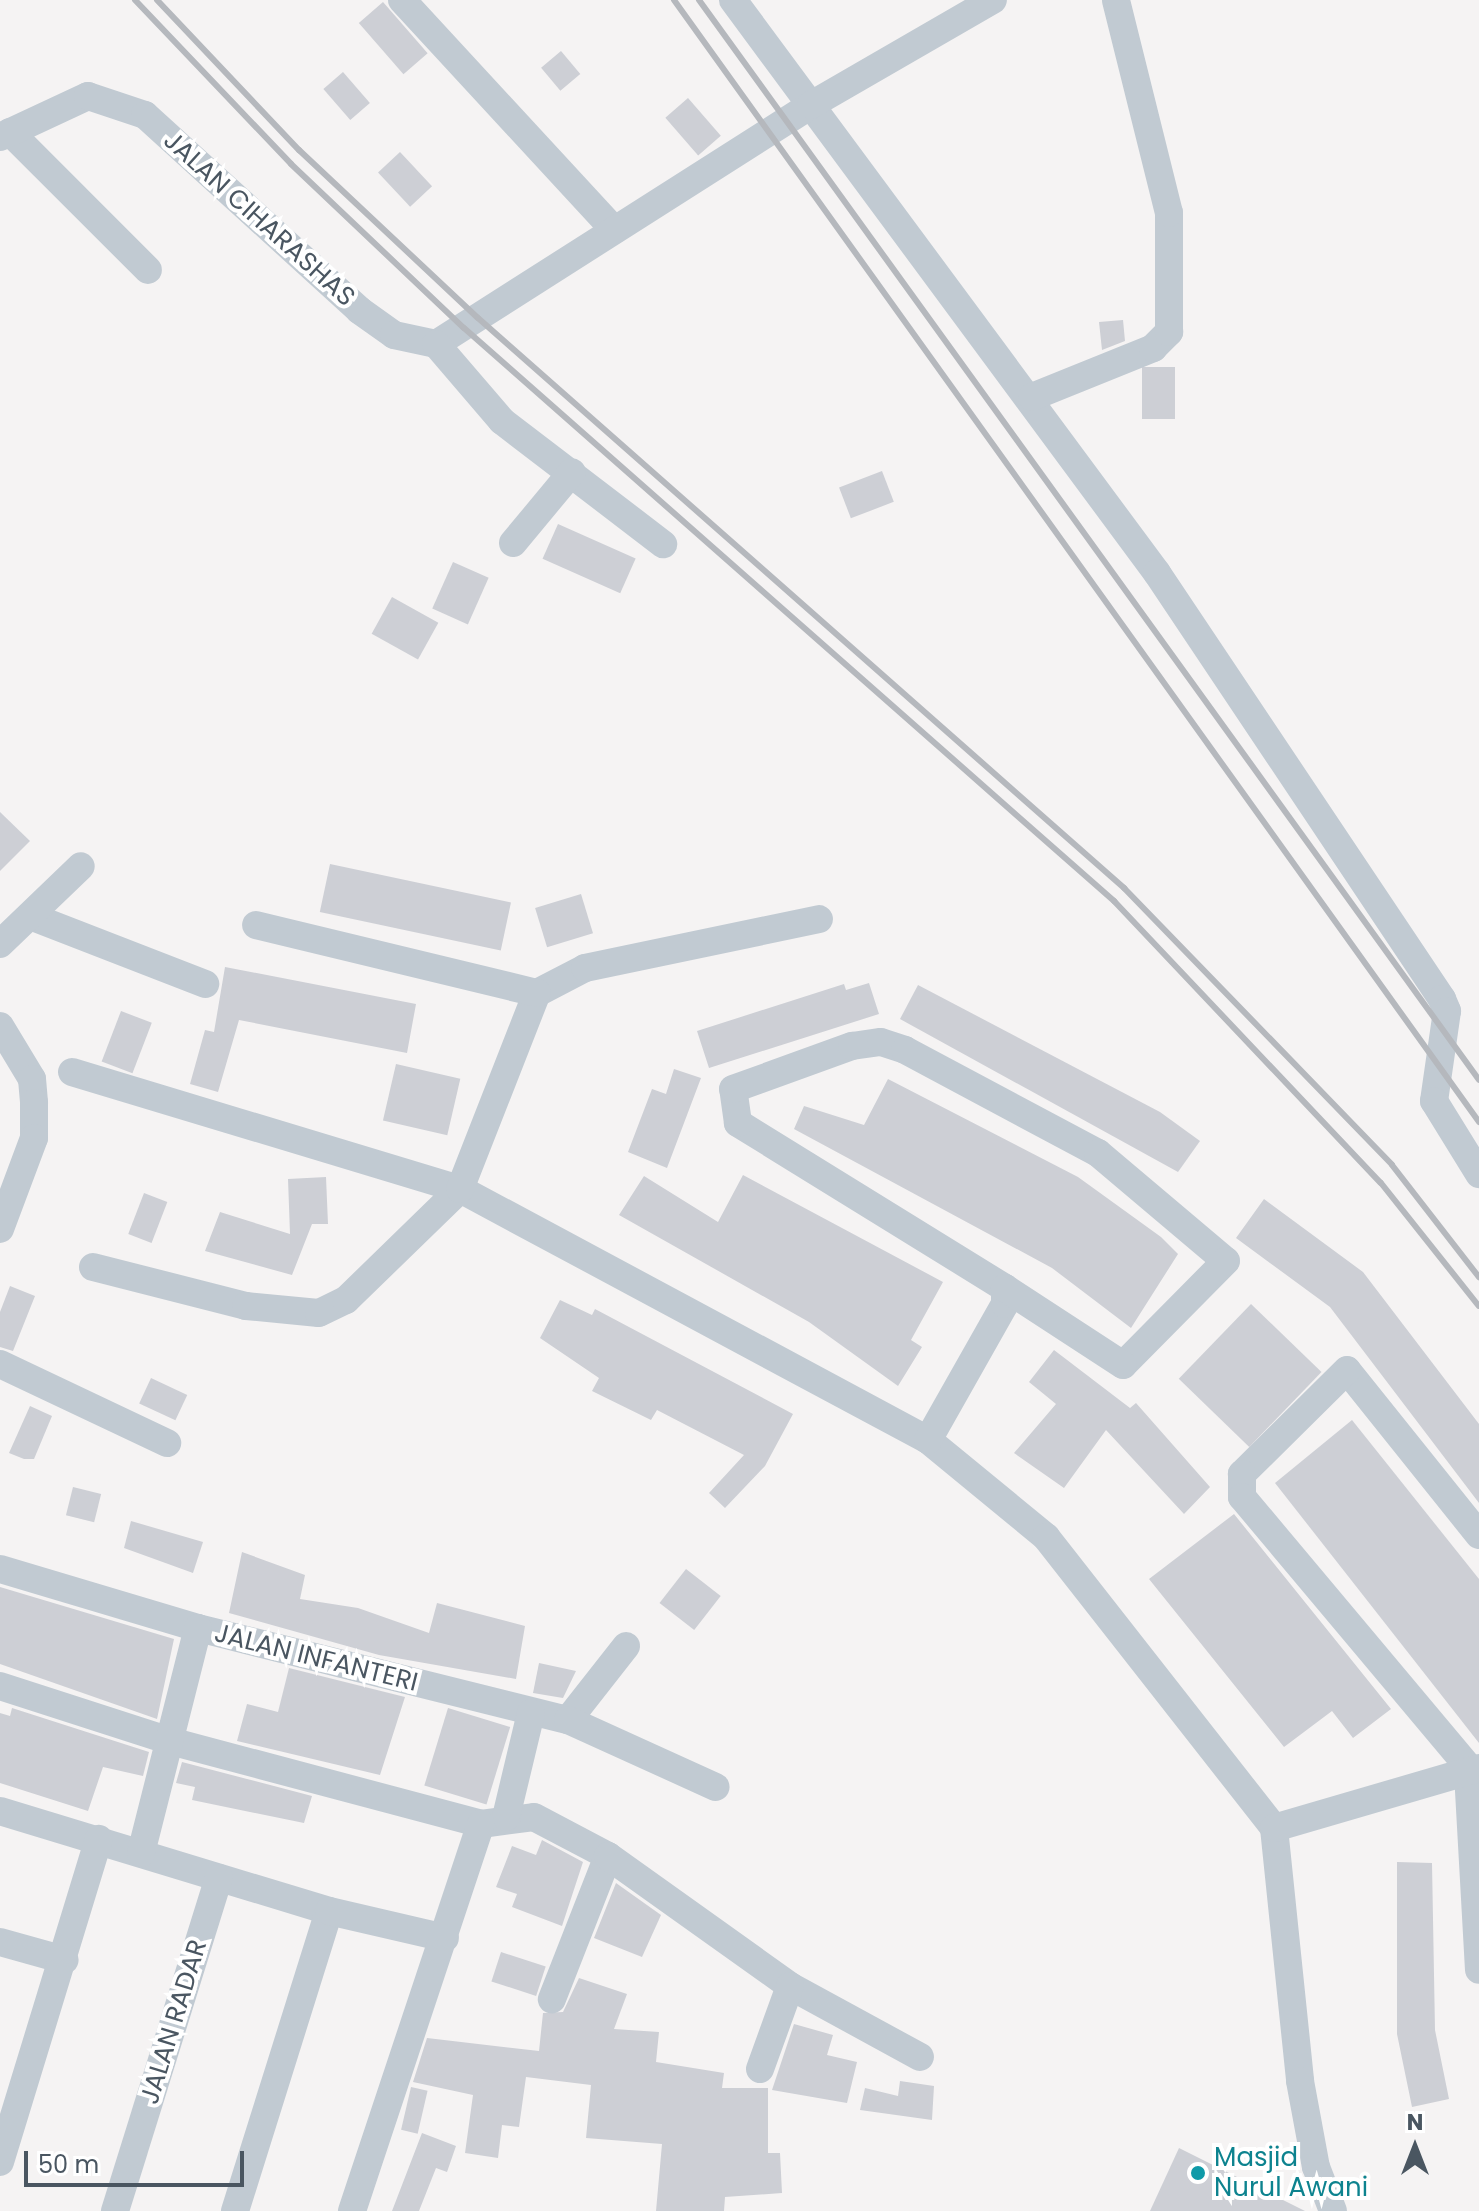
<!DOCTYPE html>
<html>
<head>
<meta charset="utf-8">
<style>
  body { margin:0 }
  #map { position:relative; width:1479px; height:2211px; overflow:hidden; background:#f5f3f3; font-family:Poppins,sans-serif }
  div>[style] { position:absolute }
  .building>* { inset:0; background:#cdcfd5; transform-origin:0 0 }
  .minor>* { height:28px; margin:-14px; padding:0 14px; transform-origin:14px; border-radius:14px; background:#c1cad2 }
  .rail>* { height:6px; margin:-3px; padding:0 3px; transform-origin:3px; border-radius:3px; background:#b5b8bd }
  .dots>* { width:22px; height:22px; translate:-50% -50%; box-sizing:border-box; border:4px solid #fff; border-radius:50% }
  span { translate:-50% -50%; white-space:nowrap; text-align:center; line-height:1.15; -webkit-text-stroke:8px #fff; paint-order:stroke }
  .street-label { font-size:26px; color:#4a5661 }
  .culture-label { font-size:26px; color:#0d838f }
  .left { translate:0 -50%; text-align:left }
  .north { position:absolute; left:1375px; top:2107px; width:80px; height:80px; -webkit-text-stroke:6px #fff; paint-order:stroke; rotate:0deg; font-size:22px; font-weight:700; line-height:32px; text-align:center; color:#4a5661 }
  .north::after { content:''; display:block; margin:auto; width:28px; height:36px; background:#4a5661; clip-path:polygon(50% 0,100% 100%,50% 72%,0 100%) }
  .scale { position:absolute; left:24px; top:2151px; width:220px; height:36px; box-sizing:border-box; border:4px solid #4a5661; border-top:0; padding-left:10px; font-size:24px; line-height:28px; white-space:nowrap; color:#4a5661; -webkit-text-stroke:6px #fff; paint-order:stroke }
</style>
</head>
<body>
<div id="map">
  <div class="building">
    <div style="left:383px;top:2px;width:68px;height:32px;rotate:49deg"></div>
    <div style="left:561px;top:51px;width:30px;height:26px;rotate:50deg"></div>
    <div style="left:343px;top:72px;width:41px;height:26px;rotate:49deg"></div>
    <div style="left:688px;top:98px;width:50px;height:30px;rotate:49deg"></div>
    <div style="left:400px;top:152px;width:47px;height:30px;rotate:47deg"></div>
    <div style="clip-path:polygon(1123px 320px,1125px 341px,1102px 350px,1099px 322px)"></div>
    <div style="left:1175px;top:367px;width:52px;height:33px;rotate:90deg"></div>
    <div style="left:882px;top:471px;width:33px;height:46px;rotate:69deg"></div>
    <div style="left:558px;top:524px;width:85px;height:38px;rotate:24deg"></div>
    <div style="left:453px;top:562px;width:39px;height:51px;rotate:24deg"></div>
    <div style="left:392px;top:597px;width:53px;height:42px;rotate:29deg"></div>
    <div style="clip-path:polygon(0 812px,30px 841px,0 871px)"></div>
    <div style="left:330px;top:864px;width:185px;height:49px;rotate:12deg"></div>
    <div style="left:581px;top:894px;width:41px;height:48px;rotate:73deg"></div>
    <div style="clip-path:polygon(225px 967px,416px 1004px,407px 1053px,239px 1020px,218px 1092px,190px 1084px,205px 1030px,214px 1032px)"></div>
    <div style="clip-path:polygon(869px 983px,879px 1014px,709px 1068px,697px 1031px,844px 984px,846px 990px)"></div>
    <div style="clip-path:polygon(918px 985px,1160px 1112px,1200px 1141px,1178px 1172px,900px 1019px)"></div>
    <div style="left:121px;top:1011px;width:33px;height:54px;rotate:21deg"></div>
    <div style="left:396px;top:1064px;width:66px;height:58px;rotate:13deg"></div>
    <div style="clip-path:polygon(674px 1069px,701px 1078px,667px 1168px,628px 1152px,652px 1089px,666px 1094px)"></div>
    <div style="clip-path:polygon(888px 1079px,1078px 1177px,1161px 1237px,1178px 1254px,1131px 1328px,1052px 1268px,794px 1129px,804px 1106px,864px 1125px)"></div>
    <div style="clip-path:polygon(743px 1175px,943px 1282px,911px 1340px,922px 1347px,898px 1386px,809px 1322px,619px 1215px,644px 1176px,718px 1222px)"></div>
    <div style="clip-path:polygon(326px 1177px,328px 1224px,312px 1224px,292px 1275px,205px 1251px,220px 1212px,290px 1234px,288px 1179px)"></div>
    <div style="left:144px;top:1193px;width:25px;height:44px;rotate:21deg"></div>
    <div style="clip-path:polygon(1264px 1199px,1363px 1272px,1479px 1424px,1479px 1503px,1330px 1307px,1236px 1238px)"></div>
    <div style="clip-path:polygon(10px 1286px,35px 1296px,13px 1351px,0 1347px,0 1312px)"></div>
    <div style="clip-path:polygon(560px 1300px,592px 1315px,595px 1309px,793px 1414px,765px 1466px,725px 1508px,709px 1493px,744px 1455px,657px 1410px,651px 1420px,592px 1391px,599px 1378px,540px 1338px)"></div>
    <div style="left:1251px;top:1304px;width:98px;height:104px;rotate:44deg"></div>
    <div style="clip-path:polygon(1054px 1350px,1130px 1408px,1136px 1403px,1210px 1487px,1184px 1514px,1106px 1430px,1064px 1488px,1014px 1453px,1056px 1404px,1029px 1382px)"></div>
    <div style="left:151px;top:1378px;width:40px;height:28px;rotate:25deg"></div>
    <div style="clip-path:polygon(30px 1406px,52px 1416px,34px 1459px,24px 1459px,9px 1453px)"></div>
    <div style="clip-path:polygon(1352px 1420px,1479px 1579px,1479px 1743px,1275px 1483px)"></div>
    <div style="left:73px;top:1487px;width:29px;height:29px;rotate:14deg"></div>
    <div style="clip-path:polygon(1234px 1514px,1391px 1709px,1353px 1738px,1332px 1711px,1284px 1747px,1149px 1579px)"></div>
    <div style="clip-path:polygon(131px 1521px,203px 1542px,193px 1573px,124px 1548px)"></div>
    <div style="clip-path:polygon(242px 1552px,305px 1575px,300px 1599px,358px 1608px,429px 1633px,437px 1603px,525px 1626px,516px 1679px,379px 1655px,229px 1613px)"></div>
    <div style="left:686px;top:1569px;width:44px;height:43px;rotate:38deg"></div>
    <div style="clip-path:polygon(0 1587px,174px 1639px,157px 1719px,0 1664px)"></div>
    <div style="clip-path:polygon(539px 1663px,576px 1671px,563px 1698px,533px 1693px)"></div>
    <div style="clip-path:polygon(289px 1668px,405px 1697px,380px 1775px,237px 1741px,247px 1704px,278px 1712px)"></div>
    <div style="clip-path:polygon(12px 1708px,149px 1752px,143px 1776px,103px 1767px,88px 1811px,0 1783px,0 1713px,10px 1716px)"></div>
    <div style="left:448px;top:1708px;width:65px;height:81px;rotate:17deg"></div>
    <div style="clip-path:polygon(182px 1762px,312px 1796px,304px 1823px,192px 1800px,195px 1787px,176px 1783px)"></div>
    <div style="clip-path:polygon(542px 1840px,583px 1862px,562px 1926px,512px 1907px,517px 1894px,496px 1887px,512px 1846px,536px 1855px)"></div>
    <div style="clip-path:polygon(1397px 1862px,1432px 1863px,1435px 2030px,1449px 2099px,1412px 2107px,1397px 2034px)"></div>
    <div style="clip-path:polygon(616px 1883px,661px 1915px,642px 1957px,594px 1938px)"></div>
    <div style="left:501px;top:1952px;width:47px;height:31px;rotate:18deg"></div>
    <div style="clip-path:polygon(579px 1978px,627px 1994px,614px 2029px,659px 2032px,656px 2062px,724px 2073px,722px 2088px,768px 2088px,768px 2153px,780px 2153px,782px 2193px,725px 2197px,724px 2211px,656px 2211px,662px 2144px,586px 2138px,591px 2085px,526px 2077px,519px 2127px,502px 2125px,498px 2158px,465px 2153px,473px 2095px,413px 2082px,427px 2038px,539px 2051px,543px 2013px,563px 2012px)"></div>
    <div style="clip-path:polygon(794px 2024px,833px 2035px,827px 2055px,857px 2062px,847px 2103px,772px 2090px)"></div>
    <div style="clip-path:polygon(900px 2081px,934px 2086px,932px 2120px,860px 2110px,865px 2088px,898px 2096px)"></div>
    <div style="left:411px;top:2087px;width:17px;height:44px;rotate:13deg"></div>
    <div style="clip-path:polygon(422px 2133px,456px 2146px,447px 2172px,436px 2168px,419px 2211px,392px 2211px)"></div>
    <div style="clip-path:polygon(1179px 2148px,1305px 2211px,1150px 2211px)"></div>
  </div>
  <div class="minor">
    <div style="left:402px;top:0;width:313px;rotate:47.3deg"></div>
    <div style="left:733px;top:0;width:713px;rotate:53.5deg"></div>
    <div style="left:1157px;top:573px;width:513px;rotate:56.22deg"></div>
    <div style="left:1442px;top:999px;width:13px;rotate:67deg"></div>
    <div style="left:1447px;top:1011px;width:91px;rotate:98.2deg"></div>
    <div style="left:1434px;top:1101px;width:86px;rotate:58.3deg"></div>
    <div style="left:10px;top:132px;width:195px;rotate:45deg"></div>
    <div style="left:0;top:137px;width:97px;rotate:-25deg"></div>
    <div style="left:88px;top:96px;width:60px;rotate:18.4deg"></div>
    <div style="left:145px;top:115px;width:290px;rotate:42.3deg"></div>
    <div style="left:359px;top:310px;width:43px;rotate:35.5deg"></div>
    <div style="left:394px;top:335px;width:43px;rotate:12.1deg"></div>
    <div style="left:436px;top:344px;width:445px;rotate:-32.5deg"></div>
    <div style="left:811px;top:105px;width:210px;rotate:-30deg"></div>
    <div style="left:436px;top:344px;width:101px;rotate:49.4deg"></div>
    <div style="left:502px;top:421px;width:203px;rotate:37.4deg"></div>
    <div style="left:1032px;top:397px;width:131px;rotate:-22deg"></div>
    <div style="left:1153px;top:348px;width:23px;rotate:-45deg"></div>
    <div style="left:1169px;top:332px;width:119px;rotate:-90deg"></div>
    <div style="left:1169px;top:213px;width:219px;rotate:-104deg"></div>
    <div style="left:513px;top:543px;width:92px;rotate:-50.3deg"></div>
    <div style="left:30px;top:916px;width:188px;rotate:21.2deg"></div>
    <div style="left:0;top:944px;width:112px;rotate:-43.9deg"></div>
    <div style="left:537px;top:993px;width:54px;rotate:-27.5deg"></div>
    <div style="left:585px;top:968px;width:239px;rotate:-11.8deg"></div>
    <div style="left:0;top:1026px;width:62px;rotate:58.9deg"></div>
    <div style="left:32px;top:1079px;width:24px;rotate:85deg"></div>
    <div style="left:34px;top:1103px;width:35px;rotate:90deg"></div>
    <div style="left:34px;top:1138px;width:97px;rotate:110.5deg"></div>
    <div style="left:72px;top:1072px;width:405px;rotate:16.8deg"></div>
    <div style="left:460px;top:1189px;width:531px;rotate:28.21deg"></div>
    <div style="left:928px;top:1440px;width:153px;rotate:39.4deg"></div>
    <div style="left:1046px;top:1537px;width:370px;rotate:51.9deg"></div>
    <div style="left:1274px;top:1828px;width:254px;rotate:84.1deg"></div>
    <div style="left:1300px;top:2081px;width:87px;rotate:79.5deg"></div>
    <div style="left:1316px;top:2167px;width:47px;rotate:68.9deg"></div>
    <div style="left:93px;top:1267px;width:158px;rotate:14.3deg"></div>
    <div style="left:246px;top:1306px;width:73px;rotate:5.5deg"></div>
    <div style="left:319px;top:1313px;width:30px;rotate:-26deg"></div>
    <div style="left:346px;top:1300px;width:159px;rotate:-44.2deg"></div>
    <div style="left:460px;top:1189px;width:211px;rotate:-68.6deg"></div>
    <div style="left:537px;top:993px;width:289px;rotate:-166.4deg"></div>
    <div style="left:0;top:1364px;width:185px;rotate:25.3deg"></div>
    <div style="left:928px;top:1440px;width:156px;rotate:-60.5deg"></div>
    <div style="left:1005px;top:1304px;width:16px;rotate:-90deg"></div>
    <div style="left:1005px;top:1288px;width:314px;rotate:-148.3deg"></div>
    <div style="left:738px;top:1123px;width:34px;rotate:-98deg"></div>
    <div style="left:733px;top:1089px;width:127px;rotate:-19.9deg"></div>
    <div style="left:852px;top:1046px;width:29px;rotate:-8deg"></div>
    <div style="left:881px;top:1042px;width:25px;rotate:18deg"></div>
    <div style="left:905px;top:1050px;width:219px;rotate:28.1deg"></div>
    <div style="left:1098px;top:1153px;width:167px;rotate:40.2deg"></div>
    <div style="left:1226px;top:1261px;width:146px;rotate:134.7deg"></div>
    <div style="left:1123px;top:1365px;width:141px;rotate:-146.9deg"></div>
    <div style="left:1479px;top:1535px;width:211px;rotate:-128.7deg"></div>
    <div style="left:1347px;top:1370px;width:148px;rotate:135.3deg"></div>
    <div style="left:1242px;top:1474px;width:23px;rotate:90deg"></div>
    <div style="left:1242px;top:1497px;width:368px;rotate:50deg"></div>
    <div style="left:0;top:1569px;width:207px;rotate:16.6deg"></div>
    <div style="left:198px;top:1628px;width:381px;rotate:14deg"></div>
    <div style="left:568px;top:1720px;width:94px;rotate:-51.9deg"></div>
    <div style="left:0;top:1686px;width:179px;rotate:17.9deg"></div>
    <div style="left:170px;top:1741px;width:322px;rotate:14.9deg"></div>
    <div style="left:481px;top:1824px;width:53px;rotate:-7.5deg"></div>
    <div style="left:534px;top:1817px;width:84px;rotate:27.8deg"></div>
    <div style="left:608px;top:1856px;width:154px;rotate:111.4deg"></div>
    <div style="left:568px;top:1720px;width:162px;rotate:24.4deg"></div>
    <div style="left:1468px;top:1773px;width:197px;rotate:86.8deg"></div>
    <div style="left:0;top:1811px;width:344px;rotate:16.9deg"></div>
    <div style="left:506px;top:1817px;width:107px;rotate:-76.5deg"></div>
    <div style="left:1274px;top:1828px;width:214px;rotate:-16.3deg"></div>
    <div style="left:141px;top:1853px;width:232px;rotate:-75.8deg"></div>
    <div style="left:608px;top:1856px;width:224px;rotate:35.5deg"></div>
    <div style="left:790px;top:1986px;width:148px;rotate:28.6deg"></div>
    <div style="left:0;top:1942px;width:67px;rotate:15.5deg"></div>
    <div style="left:760px;top:2069px;width:88px;rotate:-70.1deg"></div>
    <div style="left:0;top:2162px;width:338px;rotate:-73deg"></div>
    <div style="left:115px;top:2211px;width:349px;rotate:-72.7deg"></div>
    <div style="left:235px;top:2211px;width:314px;rotate:-72.6deg"></div>
    <div style="left:329px;top:1911px;width:119px;rotate:13.1deg"></div>
    <div style="left:352px;top:2211px;width:408px;rotate:-71.6deg"></div>
  </div>
  <div class="rail">
    <div style="left:135px;top:0;width:226px;rotate:46.4deg"></div>
    <div style="left:291px;top:164px;width:238px;rotate:43.5deg"></div>
    <div style="left:464px;top:328px;width:867px;rotate:41.4deg"></div>
    <div style="left:1114px;top:901px;width:388px;rotate:46.6deg"></div>
    <div style="left:1381px;top:1183px;width:157px;rotate:51.5deg"></div>
    <div style="left:157px;top:0;width:207px;rotate:46.6deg"></div>
    <div style="left:299px;top:150px;width:245px;rotate:43.2deg"></div>
    <div style="left:478px;top:318px;width:862px;rotate:41.42deg"></div>
    <div style="left:1124px;top:888px;width:385px;rotate:45.9deg"></div>
    <div style="left:1392px;top:1165px;width:142px;rotate:52.2deg"></div>
    <div style="left:674px;top:0;width:1381px;rotate:54.34deg"></div>
    <div style="left:699px;top:0;width:1332px;rotate:54.16deg"></div>
  </div>
  <div class="dots">
    <div style="left:1198px;top:2173px;background:#0f9aa8"></div>
  </div>
  <div class="street-label">
    <span style="left:259px;top:219px;rotate:42deg">JALAN CIHARASHAS</span>
    <span style="left:316px;top:1658px;rotate:14deg">JALAN INFANTERI</span>
    <span style="left:174px;top:2022px;rotate:-73deg">JALAN RADAR</span>
  </div>
  <div class="culture-label">
    <span class="left" style="left:1214px;top:2173px">Masjid<br>Nurul Awani</span>
  </div>
  <div class="north">N</div>
  <div class="scale">50 m</div>
</div>
</body>
</html>
